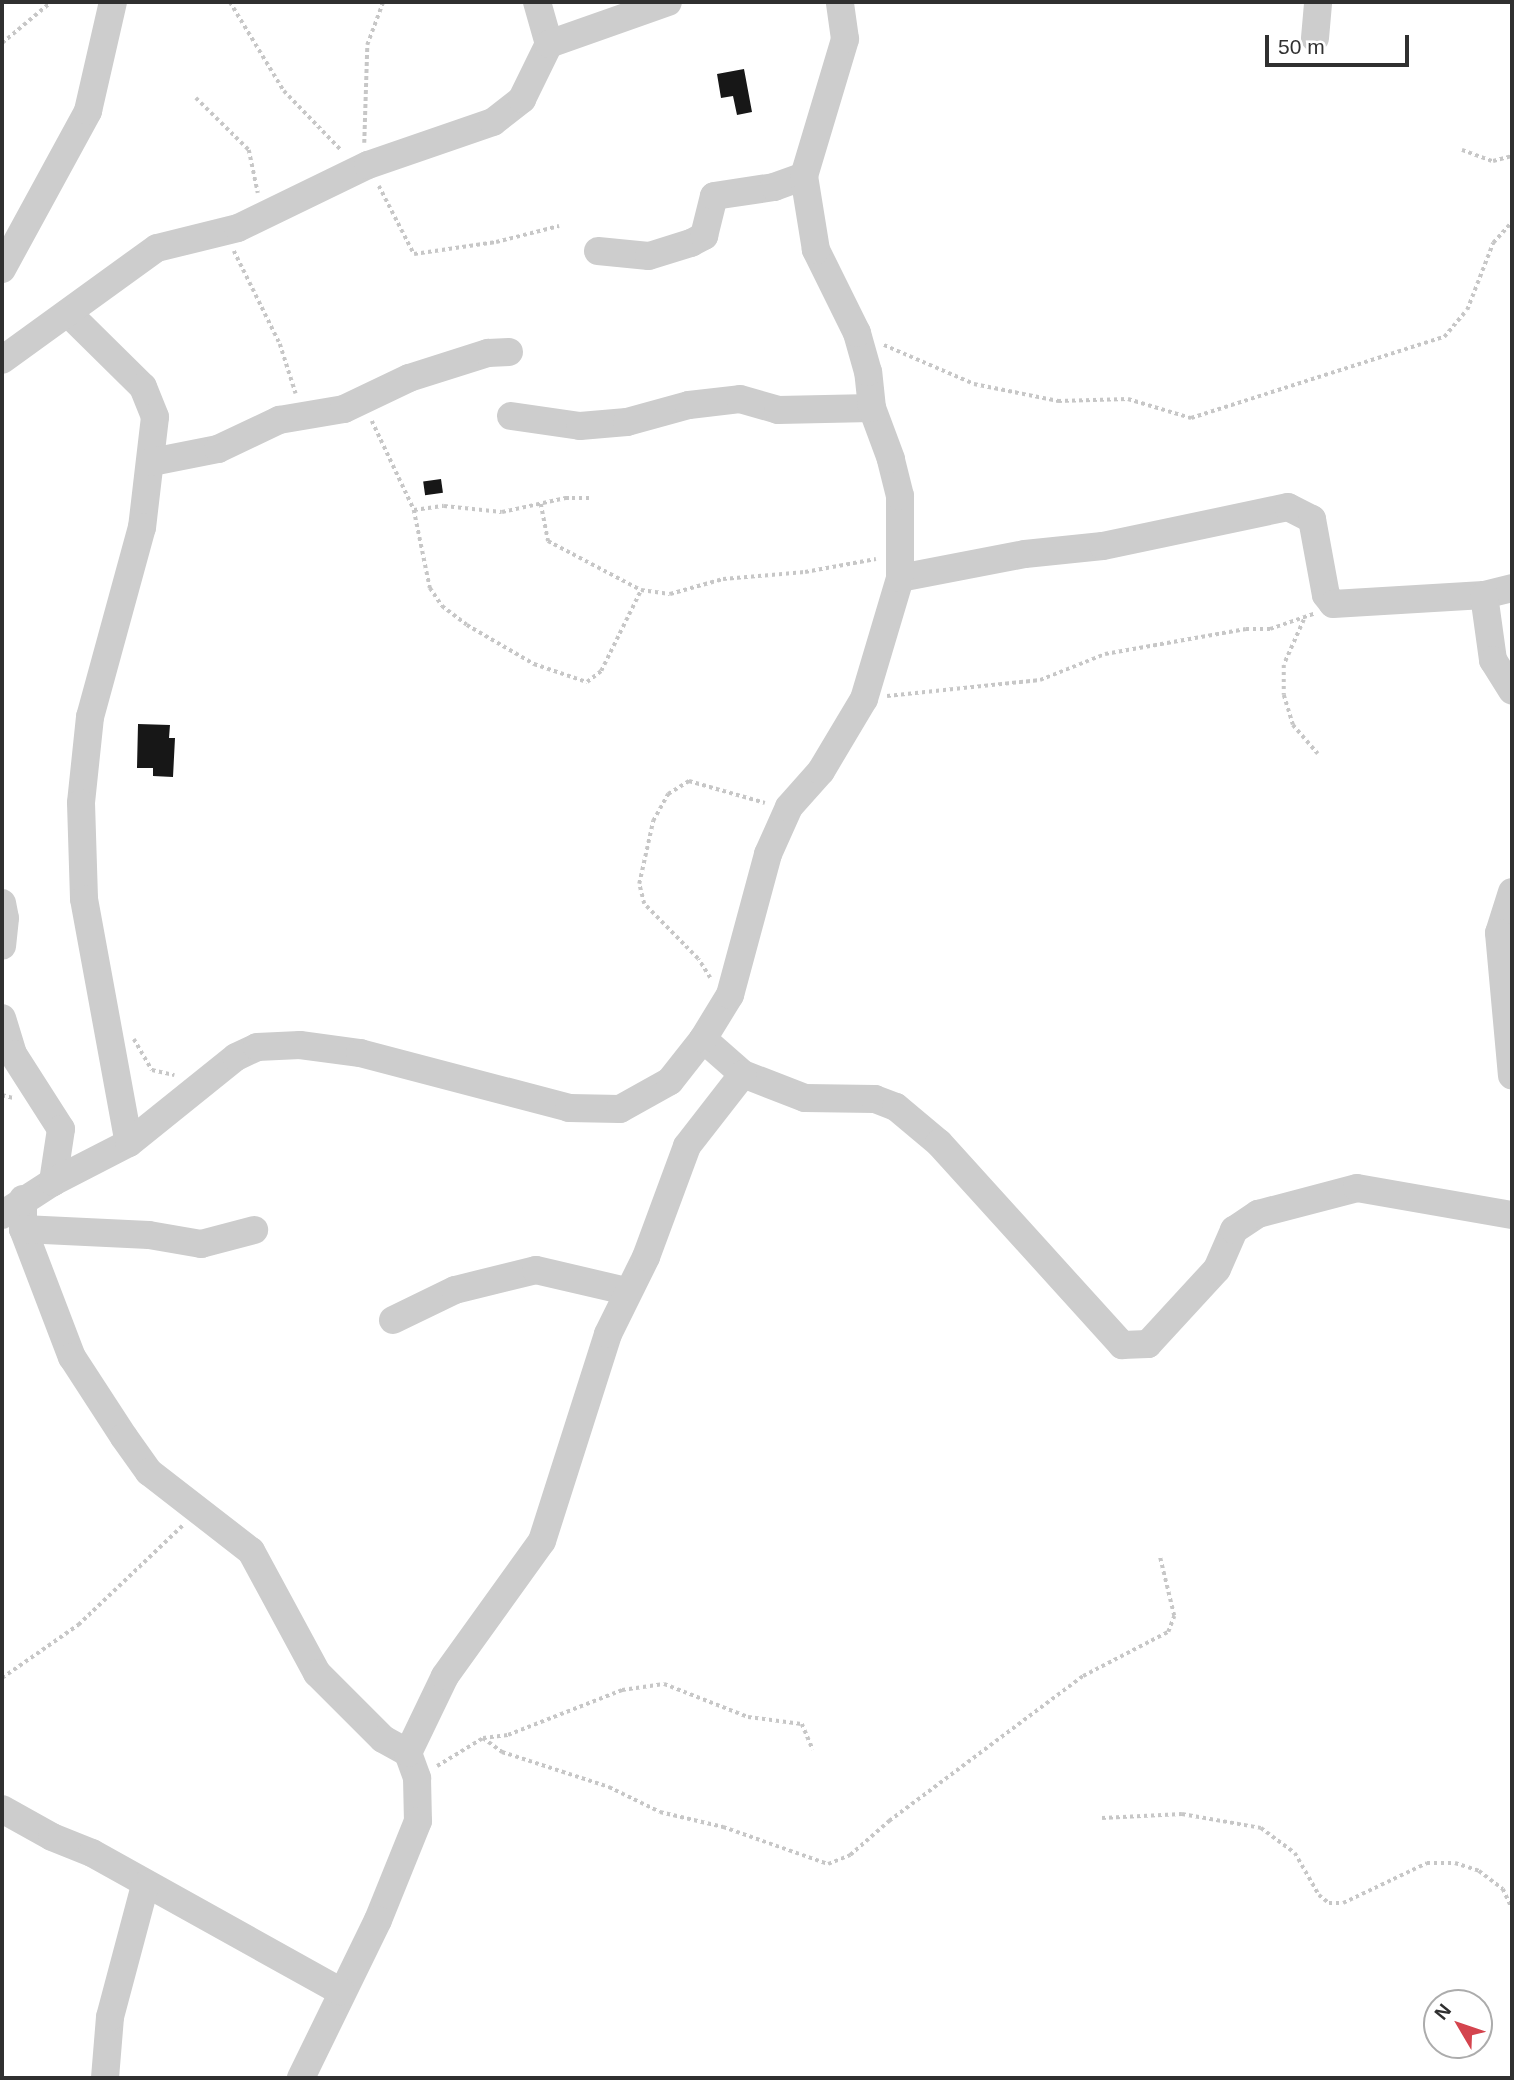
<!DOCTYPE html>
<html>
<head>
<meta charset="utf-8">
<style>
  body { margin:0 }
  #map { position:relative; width:1514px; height:2080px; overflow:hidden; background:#fff; font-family:Arial,sans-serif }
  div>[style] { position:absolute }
  .building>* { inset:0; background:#171717; transform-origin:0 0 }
  .path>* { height:3.5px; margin-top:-1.75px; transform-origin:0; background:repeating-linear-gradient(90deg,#c7c7c7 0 3.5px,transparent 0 7px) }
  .minor>* { height:28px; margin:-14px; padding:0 14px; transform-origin:14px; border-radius:14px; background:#cdcdcd }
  span { translate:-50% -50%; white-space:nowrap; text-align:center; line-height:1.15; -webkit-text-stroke:7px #fff; paint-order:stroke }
  .frame { position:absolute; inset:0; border:4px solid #303030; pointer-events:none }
  .north { position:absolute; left:1423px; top:1989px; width:70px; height:70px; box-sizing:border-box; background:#fff; border:2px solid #acacac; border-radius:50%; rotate:309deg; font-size:19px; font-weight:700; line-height:28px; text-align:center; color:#303030 }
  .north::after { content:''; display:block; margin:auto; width:24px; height:32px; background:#d4444e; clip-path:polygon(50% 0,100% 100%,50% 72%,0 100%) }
  .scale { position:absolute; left:1265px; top:35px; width:144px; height:32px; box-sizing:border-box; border:4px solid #303030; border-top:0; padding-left:9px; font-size:21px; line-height:24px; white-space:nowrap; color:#303030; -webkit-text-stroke:5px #fff; paint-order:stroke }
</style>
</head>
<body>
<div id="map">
  <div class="building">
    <div style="clip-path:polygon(744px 69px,752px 112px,737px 115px,733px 96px,721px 98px,717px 74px)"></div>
    <div style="left:441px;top:479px;width:14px;height:18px;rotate:82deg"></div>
    <div style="clip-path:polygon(138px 724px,170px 725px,169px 738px,175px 738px,173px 777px,153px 776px,153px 768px,137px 768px)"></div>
  </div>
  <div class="path">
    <div style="left:230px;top:2px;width:104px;rotate:58.8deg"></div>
    <div style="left:284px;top:91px;width:83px;rotate:46deg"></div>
    <div style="left:2px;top:43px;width:64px;rotate:-39.9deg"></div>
    <div style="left:196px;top:98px;width:74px;rotate:44.5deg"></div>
    <div style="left:249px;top:150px;width:44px;rotate:78.2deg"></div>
    <div style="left:364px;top:143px;width:98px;rotate:-88.2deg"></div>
    <div style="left:367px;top:45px;width:46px;rotate:-69.6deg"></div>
    <div style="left:1462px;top:150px;width:33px;rotate:20deg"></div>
    <div style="left:1493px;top:161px;width:20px;rotate:-15deg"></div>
    <div style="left:379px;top:186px;width:76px;rotate:62.8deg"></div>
    <div style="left:414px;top:254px;width:83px;rotate:-8.3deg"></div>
    <div style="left:496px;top:242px;width:65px;rotate:-14.3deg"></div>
    <div style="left:234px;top:251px;width:104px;rotate:63.7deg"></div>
    <div style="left:280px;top:344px;width:52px;rotate:72.3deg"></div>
    <div style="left:884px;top:345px;width:98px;rotate:23.4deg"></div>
    <div style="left:974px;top:384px;width:86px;rotate:11.4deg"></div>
    <div style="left:1058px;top:401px;width:70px;rotate:-1.6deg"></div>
    <div style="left:1128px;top:399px;width:66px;rotate:16.8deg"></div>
    <div style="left:1191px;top:418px;width:266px;rotate:-17.8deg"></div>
    <div style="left:1444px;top:337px;width:35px;rotate:-50deg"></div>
    <div style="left:1467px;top:310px;width:72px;rotate:-68.8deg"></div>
    <div style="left:1493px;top:243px;width:28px;rotate:-48deg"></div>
    <div style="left:372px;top:421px;width:98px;rotate:64.7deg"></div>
    <div style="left:414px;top:510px;width:80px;rotate:78.4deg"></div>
    <div style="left:430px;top:588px;width:22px;rotate:56deg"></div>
    <div style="left:442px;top:606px;width:31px;rotate:37deg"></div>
    <div style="left:467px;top:625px;width:78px;rotate:30.2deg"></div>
    <div style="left:534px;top:664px;width:56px;rotate:18.8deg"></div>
    <div style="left:587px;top:682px;width:18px;rotate:-38deg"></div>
    <div style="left:601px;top:671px;width:90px;rotate:-63.7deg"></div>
    <div style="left:541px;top:504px;width:38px;rotate:79deg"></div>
    <div style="left:548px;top:541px;width:105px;rotate:27.8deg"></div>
    <div style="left:641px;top:590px;width:29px;rotate:8deg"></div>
    <div style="left:670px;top:594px;width:55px;rotate:-15.8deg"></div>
    <div style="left:723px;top:579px;width:82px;rotate:-4.9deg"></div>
    <div style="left:805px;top:572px;width:72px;rotate:-10.4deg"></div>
    <div style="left:414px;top:510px;width:30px;rotate:-8deg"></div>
    <div style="left:444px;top:506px;width:58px;rotate:5.9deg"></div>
    <div style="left:502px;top:512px;width:65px;rotate:-12.5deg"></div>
    <div style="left:565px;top:498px;width:24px"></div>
    <div style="left:1304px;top:620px;width:49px;rotate:114deg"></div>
    <div style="left:1284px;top:665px;width:30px;rotate:90deg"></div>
    <div style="left:1284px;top:695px;width:31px;rotate:73deg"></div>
    <div style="left:1293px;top:725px;width:38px;rotate:49deg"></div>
    <div style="left:887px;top:696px;width:154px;rotate:-6deg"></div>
    <div style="left:1040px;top:680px;width:70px;rotate:-21.8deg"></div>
    <div style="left:1105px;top:654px;width:143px;rotate:-10.1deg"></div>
    <div style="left:1246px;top:629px;width:24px"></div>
    <div style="left:1270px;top:629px;width:46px;rotate:-19.2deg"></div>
    <div style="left:710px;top:978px;width:22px;rotate:-122deg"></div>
    <div style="left:698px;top:959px;width:77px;rotate:-134.5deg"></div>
    <div style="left:644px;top:904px;width:21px;rotate:-104deg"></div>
    <div style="left:639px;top:884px;width:65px;rotate:-77.5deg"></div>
    <div style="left:653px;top:821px;width:31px;rotate:-61deg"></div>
    <div style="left:668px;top:794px;width:25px;rotate:-32deg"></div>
    <div style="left:689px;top:781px;width:79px;rotate:16.1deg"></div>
    <div style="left:134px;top:1039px;width:36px;rotate:60deg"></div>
    <div style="left:152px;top:1070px;width:23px;rotate:13deg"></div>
    <div style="left:2px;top:1095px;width:11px;rotate:15deg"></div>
    <div style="left:2px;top:1678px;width:93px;rotate:-34.9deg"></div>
    <div style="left:78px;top:1625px;width:145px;rotate:-43.6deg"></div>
    <div style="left:483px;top:1738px;width:24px;rotate:36deg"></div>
    <div style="left:502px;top:1752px;width:113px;rotate:18.1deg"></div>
    <div style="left:609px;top:1787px;width:57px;rotate:26.1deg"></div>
    <div style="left:660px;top:1812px;width:65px;rotate:13.4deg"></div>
    <div style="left:723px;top:1827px;width:111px;rotate:19.4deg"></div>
    <div style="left:828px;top:1864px;width:24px;rotate:-22deg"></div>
    <div style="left:850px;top:1855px;width:52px;rotate:-41.1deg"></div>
    <div style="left:889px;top:1821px;width:242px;rotate:-36.8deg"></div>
    <div style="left:1083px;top:1676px;width:96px;rotate:-27.4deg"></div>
    <div style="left:1168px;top:1632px;width:17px;rotate:-69deg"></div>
    <div style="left:1174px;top:1616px;width:60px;rotate:-103.6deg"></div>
    <div style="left:437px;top:1766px;width:54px;rotate:-31.3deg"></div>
    <div style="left:483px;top:1738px;width:25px;rotate:-7deg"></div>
    <div style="left:508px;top:1735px;width:123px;rotate:-21.5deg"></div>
    <div style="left:622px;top:1690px;width:42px;rotate:-8.1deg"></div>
    <div style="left:664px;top:1684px;width:90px;rotate:21.4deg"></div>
    <div style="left:748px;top:1717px;width:54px;rotate:7.4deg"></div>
    <div style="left:802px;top:1724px;width:28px;rotate:67deg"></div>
    <div style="left:1102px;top:1818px;width:80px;rotate:-2.9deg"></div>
    <div style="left:1182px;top:1814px;width:80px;rotate:10deg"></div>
    <div style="left:1261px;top:1828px;width:42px;rotate:36.3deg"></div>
    <div style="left:1295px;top:1853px;width:48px;rotate:60.3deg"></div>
    <div style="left:1319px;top:1895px;width:13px;rotate:39deg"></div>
    <div style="left:1329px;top:1903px;width:14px"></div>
    <div style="left:1343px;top:1903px;width:93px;rotate:-25.5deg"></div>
    <div style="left:1427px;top:1863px;width:28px"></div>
    <div style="left:1455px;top:1863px;width:25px;rotate:18deg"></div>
    <div style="left:1479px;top:1871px;width:30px;rotate:37deg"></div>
    <div style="left:1503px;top:1889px;width:21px;rotate:65deg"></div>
  </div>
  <div class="minor">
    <div style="left:537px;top:2px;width:44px;rotate:74.1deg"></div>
    <div style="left:1315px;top:38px;width:36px;rotate:-85deg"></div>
    <div style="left:598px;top:251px;width:51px;rotate:5.6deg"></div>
    <div style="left:649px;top:256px;width:44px;rotate:-17.2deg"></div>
    <div style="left:691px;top:243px;width:15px;rotate:-28deg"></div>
    <div style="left:704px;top:236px;width:41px;rotate:-76deg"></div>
    <div style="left:714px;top:196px;width:61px;rotate:-8.5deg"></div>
    <div style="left:774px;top:187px;width:32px;rotate:-20deg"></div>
    <div style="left:2px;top:269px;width:180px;rotate:-61.4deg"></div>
    <div style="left:88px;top:111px;width:112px;rotate:-77.1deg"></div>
    <div style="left:68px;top:313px;width:105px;rotate:44.6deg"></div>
    <div style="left:143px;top:387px;width:32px;rotate:68deg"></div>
    <div style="left:155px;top:417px;width:111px;rotate:96.7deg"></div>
    <div style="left:142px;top:527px;width:197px;rotate:105.3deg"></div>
    <div style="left:90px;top:717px;width:86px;rotate:96deg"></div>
    <div style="left:81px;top:803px;width:96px;rotate:88.2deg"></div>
    <div style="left:84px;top:899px;width:248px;rotate:79.6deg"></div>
    <div style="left:2px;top:360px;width:191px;rotate:-35.9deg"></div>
    <div style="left:157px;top:248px;width:83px;rotate:-13.9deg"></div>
    <div style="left:238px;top:228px;width:144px;rotate:-25.9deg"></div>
    <div style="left:368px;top:165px;width:132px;rotate:-19deg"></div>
    <div style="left:493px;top:122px;width:37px;rotate:-38deg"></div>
    <div style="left:522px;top:99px;width:61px;rotate:-63.9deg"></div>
    <div style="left:549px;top:44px;width:126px;rotate:-19.4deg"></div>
    <div style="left:511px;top:416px;width:70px;rotate:8.2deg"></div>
    <div style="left:580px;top:426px;width:47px;rotate:-4.9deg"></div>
    <div style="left:627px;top:422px;width:64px;rotate:-15.3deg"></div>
    <div style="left:689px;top:405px;width:51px;rotate:-6.7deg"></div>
    <div style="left:740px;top:399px;width:40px;rotate:16deg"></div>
    <div style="left:778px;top:410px;width:94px;rotate:-1.2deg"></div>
    <div style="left:152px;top:462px;width:67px;rotate:-11.1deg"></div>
    <div style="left:218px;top:449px;width:68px;rotate:-25.4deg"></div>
    <div style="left:279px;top:420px;width:66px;rotate:-9.6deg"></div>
    <div style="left:344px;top:409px;width:72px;rotate:-25.5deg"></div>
    <div style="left:409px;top:378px;width:83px;rotate:-17.6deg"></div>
    <div style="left:488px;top:353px;width:21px;rotate:-3deg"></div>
    <div style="left:900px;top:578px;width:127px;rotate:-10.9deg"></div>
    <div style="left:1025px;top:554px;width:78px;rotate:-5.9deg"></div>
    <div style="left:1103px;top:546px;width:189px;rotate:-11.9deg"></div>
    <div style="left:1288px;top:507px;width:27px;rotate:27deg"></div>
    <div style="left:1312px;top:519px;width:77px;rotate:79.6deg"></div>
    <div style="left:1326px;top:595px;width:11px;rotate:52deg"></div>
    <div style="left:1333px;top:604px;width:151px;rotate:-3.4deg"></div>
    <div style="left:1484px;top:595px;width:29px;rotate:-14deg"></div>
    <div style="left:1484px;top:595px;width:66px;rotate:82.1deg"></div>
    <div style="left:1493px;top:660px;width:36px;rotate:58deg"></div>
    <div style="left:1512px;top:892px;width:43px;rotate:107.6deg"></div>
    <div style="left:1499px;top:933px;width:143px;rotate:84.8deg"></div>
    <div style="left:2px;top:903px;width:15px;rotate:79deg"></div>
    <div style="left:5px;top:918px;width:28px;rotate:96deg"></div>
    <div style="left:2px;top:1018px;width:38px;rotate:73deg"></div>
    <div style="left:13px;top:1054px;width:89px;rotate:57.4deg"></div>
    <div style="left:61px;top:1129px;width:54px;rotate:98.6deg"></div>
    <div style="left:703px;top:1039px;width:53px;rotate:41.2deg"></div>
    <div style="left:743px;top:1074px;width:66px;rotate:21.2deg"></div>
    <div style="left:805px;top:1098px;width:70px;rotate:0.8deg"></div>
    <div style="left:875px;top:1099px;width:22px;rotate:21deg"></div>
    <div style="left:896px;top:1107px;width:56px;rotate:39.9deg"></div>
    <div style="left:939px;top:1143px;width:273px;rotate:47.8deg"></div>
    <div style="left:1122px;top:1345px;width:26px;rotate:-2deg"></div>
    <div style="left:1148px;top:1344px;width:102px;rotate:-47.4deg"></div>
    <div style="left:1217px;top:1269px;width:43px;rotate:-66.4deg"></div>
    <div style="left:1234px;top:1230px;width:29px;rotate:-34deg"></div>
    <div style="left:1258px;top:1214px;width:102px;rotate:-14.7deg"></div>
    <div style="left:1357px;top:1188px;width:157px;rotate:9.9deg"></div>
    <div style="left:23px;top:1199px;width:30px;rotate:90deg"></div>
    <div style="left:23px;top:1229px;width:137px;rotate:69.1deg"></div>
    <div style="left:72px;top:1357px;width:95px;rotate:57deg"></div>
    <div style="left:124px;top:1437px;width:43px;rotate:54.5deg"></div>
    <div style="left:149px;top:1472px;width:129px;rotate:37.8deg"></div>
    <div style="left:251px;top:1551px;width:139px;rotate:61.6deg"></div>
    <div style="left:317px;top:1673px;width:93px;rotate:45deg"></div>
    <div style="left:383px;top:1739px;width:29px;rotate:29deg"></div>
    <div style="left:408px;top:1753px;width:27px;rotate:70deg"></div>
    <div style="left:417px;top:1778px;width:43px;rotate:88.7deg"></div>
    <div style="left:418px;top:1821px;width:107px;rotate:112deg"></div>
    <div style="left:378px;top:1920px;width:176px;rotate:116deg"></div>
    <div style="left:2px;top:1215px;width:61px;rotate:-32.9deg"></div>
    <div style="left:53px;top:1182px;width:85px;rotate:-27.2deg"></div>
    <div style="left:129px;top:1143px;width:137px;rotate:-38.8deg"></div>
    <div style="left:236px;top:1057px;width:23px;rotate:-25deg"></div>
    <div style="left:257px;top:1047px;width:43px;rotate:-2.7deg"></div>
    <div style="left:300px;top:1045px;width:61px;rotate:7.6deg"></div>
    <div style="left:360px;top:1053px;width:216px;rotate:14.7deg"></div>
    <div style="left:569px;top:1108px;width:51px;rotate:1.1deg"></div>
    <div style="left:620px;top:1109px;width:57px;rotate:-29.2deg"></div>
    <div style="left:670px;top:1081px;width:53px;rotate:-51.8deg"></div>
    <div style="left:703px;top:1039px;width:52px;rotate:-58.5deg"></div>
    <div style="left:730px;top:995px;width:146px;rotate:-74.9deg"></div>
    <div style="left:768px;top:854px;width:51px;rotate:-65.9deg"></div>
    <div style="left:789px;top:807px;width:48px;rotate:-48.4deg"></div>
    <div style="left:821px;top:771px;width:84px;rotate:-59.2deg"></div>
    <div style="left:864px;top:699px;width:126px;rotate:-73.4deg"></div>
    <div style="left:900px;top:578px;width:82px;rotate:-90deg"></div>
    <div style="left:900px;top:496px;width:38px;rotate:-104deg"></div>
    <div style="left:891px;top:459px;width:54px;rotate:-110.4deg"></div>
    <div style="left:872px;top:408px;width:36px;rotate:-96deg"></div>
    <div style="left:868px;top:372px;width:41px;rotate:-105.8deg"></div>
    <div style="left:857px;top:333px;width:93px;rotate:-116.3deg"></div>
    <div style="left:816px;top:250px;width:75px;rotate:-99.2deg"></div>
    <div style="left:804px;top:176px;width:143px;rotate:-73.3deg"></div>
    <div style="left:845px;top:39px;width:37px;rotate:-98deg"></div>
    <div style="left:23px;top:1229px;width:126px;rotate:2.7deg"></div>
    <div style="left:149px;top:1235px;width:53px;rotate:9.8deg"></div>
    <div style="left:201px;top:1244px;width:55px;rotate:-14.8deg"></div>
    <div style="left:393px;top:1320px;width:69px;rotate:-25.8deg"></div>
    <div style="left:455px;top:1290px;width:83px;rotate:-13.9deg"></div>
    <div style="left:536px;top:1270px;width:92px;rotate:13.1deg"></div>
    <div style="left:408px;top:1753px;width:85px;rotate:-64.3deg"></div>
    <div style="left:445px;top:1676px;width:166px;rotate:-54.3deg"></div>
    <div style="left:542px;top:1541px;width:217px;rotate:-72.3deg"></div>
    <div style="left:608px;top:1334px;width:86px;rotate:-63.7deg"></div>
    <div style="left:646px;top:1257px;width:118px;rotate:-69.7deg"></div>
    <div style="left:687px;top:1146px;width:91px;rotate:-52.1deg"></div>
    <div style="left:2px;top:1809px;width:57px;rotate:29.2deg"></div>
    <div style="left:52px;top:1837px;width:43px;rotate:21.8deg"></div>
    <div style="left:92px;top:1853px;width:284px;rotate:29.1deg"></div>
    <div style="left:105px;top:2078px;width:61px;rotate:-85.3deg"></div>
    <div style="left:110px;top:2017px;width:137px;rotate:-75.1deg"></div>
  </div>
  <div class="frame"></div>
  <div class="north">N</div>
  <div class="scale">50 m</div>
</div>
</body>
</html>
